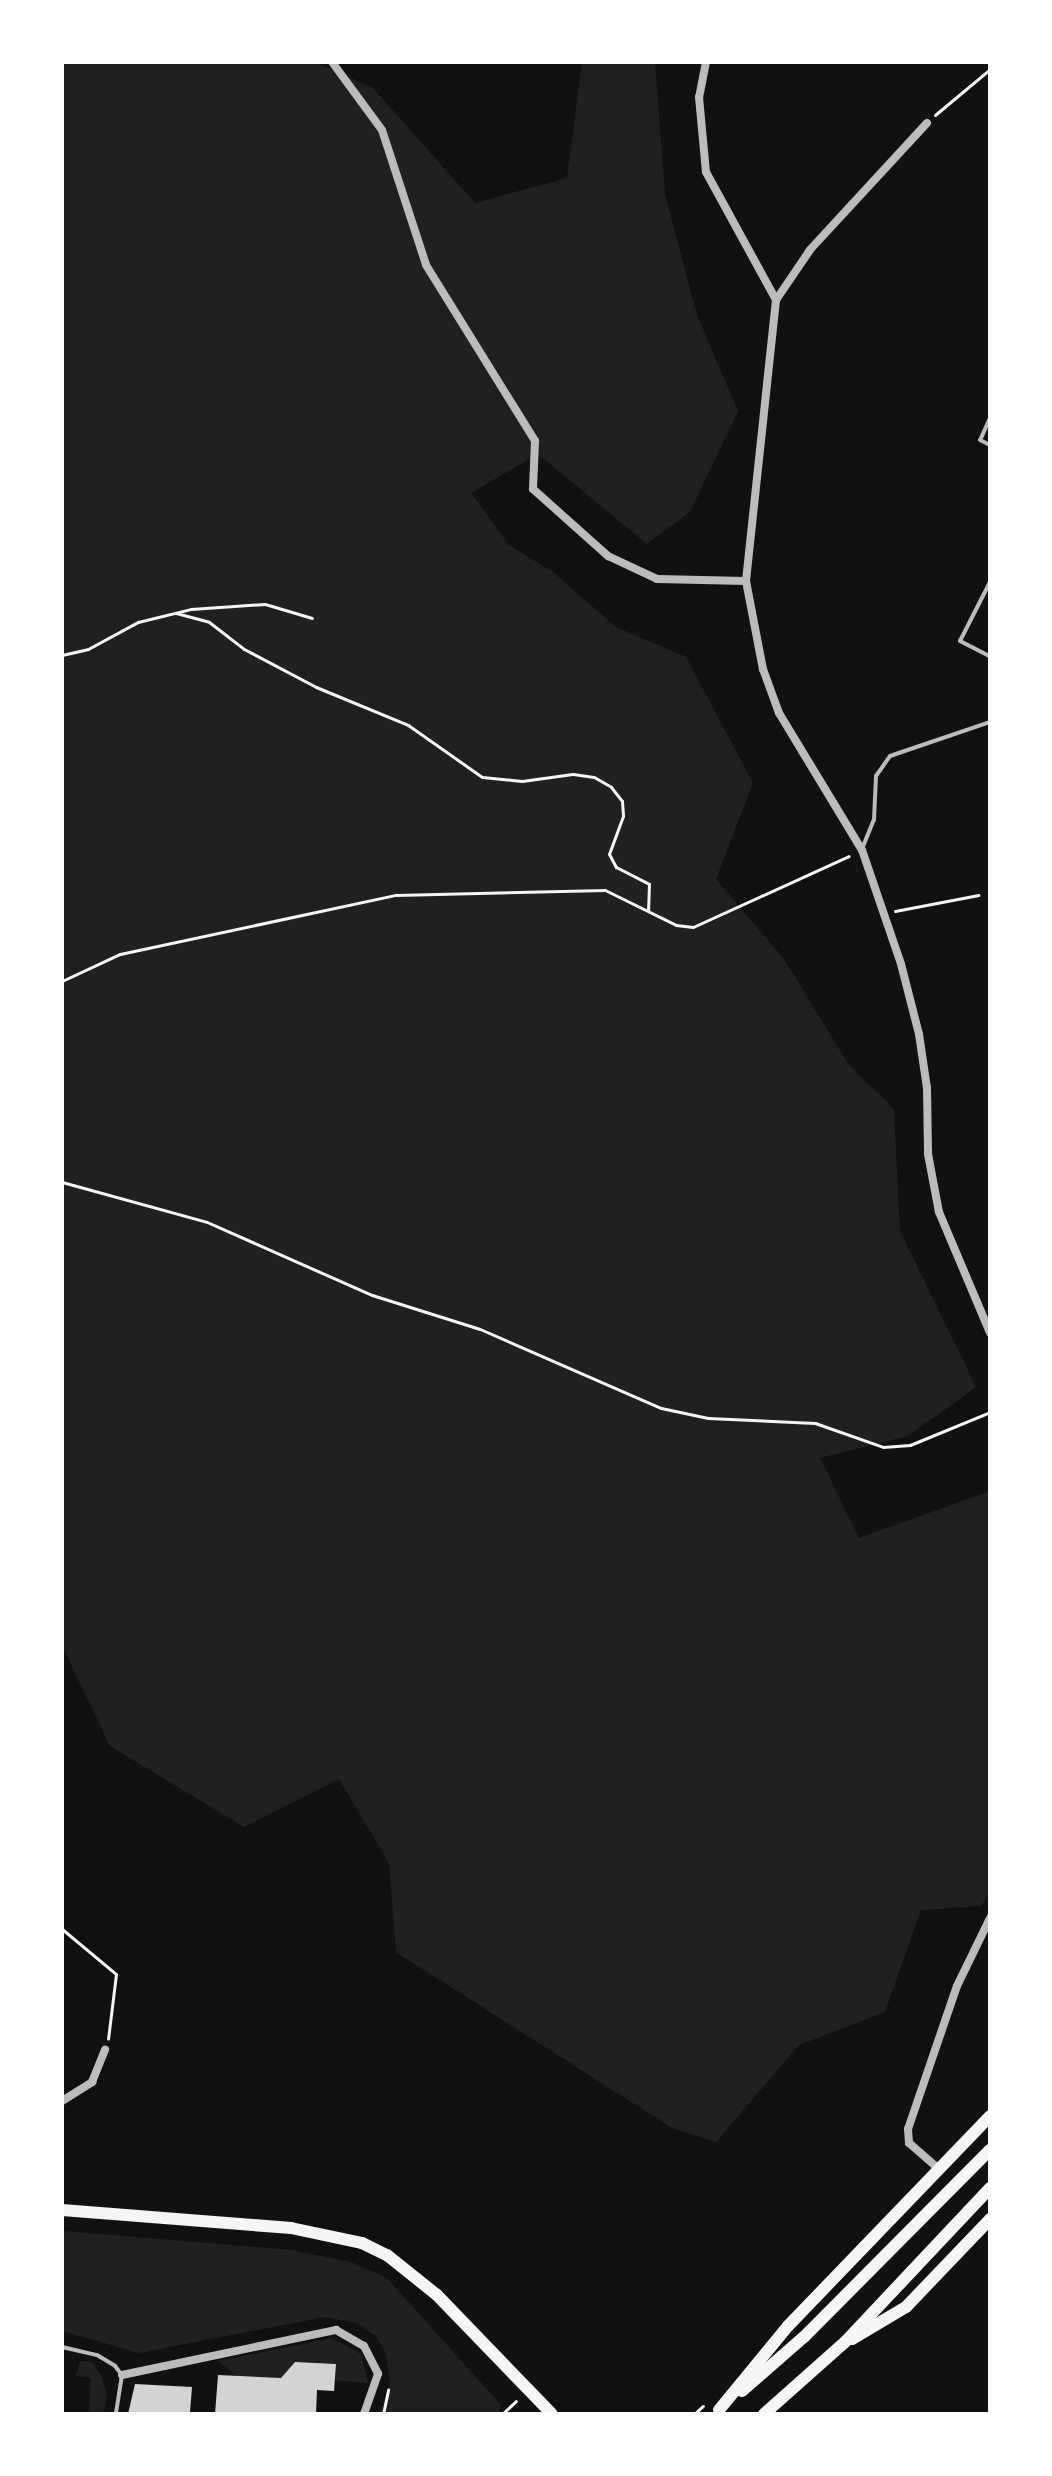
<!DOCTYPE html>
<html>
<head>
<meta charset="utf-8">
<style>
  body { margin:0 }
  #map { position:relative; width:1052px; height:2476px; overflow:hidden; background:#111; font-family:Inter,sans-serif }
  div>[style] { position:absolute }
  .green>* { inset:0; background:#202020 }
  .building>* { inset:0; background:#d3d3d3 }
  .path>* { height:3px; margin:-1.5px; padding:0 1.5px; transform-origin:1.5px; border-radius:1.5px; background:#f5f5f5 }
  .service>* { height:4px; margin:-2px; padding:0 2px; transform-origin:2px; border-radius:2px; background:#bcbcbc }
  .minor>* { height:8px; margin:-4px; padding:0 4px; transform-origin:4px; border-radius:4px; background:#bcbcbc }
  .secondary>* { height:12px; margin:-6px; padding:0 6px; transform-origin:6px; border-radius:6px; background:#f5f5f5 }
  span { translate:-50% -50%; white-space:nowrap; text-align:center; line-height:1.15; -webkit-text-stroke:6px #fff; paint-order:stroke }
  .frame { position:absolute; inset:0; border:64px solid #fff; pointer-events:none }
</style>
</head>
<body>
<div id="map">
  <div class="green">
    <div style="clip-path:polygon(62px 62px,315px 62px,373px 88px,475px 203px,567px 178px,582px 62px,655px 62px,665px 194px,697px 315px,738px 411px,690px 512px,647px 544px,538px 454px,471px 493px,509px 545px,553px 572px,616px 627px,686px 657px,753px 783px,716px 879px,784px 959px,849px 1065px,894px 1109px,900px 1231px,976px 1387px,908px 1436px,820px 1458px,859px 1538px,990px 1491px,990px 1893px,981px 1906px,921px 1910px,885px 2012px,799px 2045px,716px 2142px,672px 2128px,396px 1952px,389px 1863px,339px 1779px,244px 1827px,110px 1746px,62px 1646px)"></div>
    <div style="clip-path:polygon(62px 2231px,292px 2250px,351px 2262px,387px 2278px,501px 2405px,498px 2414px,379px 2414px,390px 2385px,386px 2354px,376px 2336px,356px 2323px,325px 2317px,139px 2353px,62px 2331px)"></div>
    <div style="clip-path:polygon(331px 2338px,361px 2354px,368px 2383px,335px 2380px,336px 2364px,295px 2362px,281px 2378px,237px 2376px,218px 2361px)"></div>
    <div style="clip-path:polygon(80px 2361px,92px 2362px,102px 2377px,107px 2395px,104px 2414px,63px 2414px,89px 2413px,91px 2378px,76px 2376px)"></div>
  </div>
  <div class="building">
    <div style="clip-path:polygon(295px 2362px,336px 2364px,334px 2391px,317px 2390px,316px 2414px,215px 2414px,218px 2375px,281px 2378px)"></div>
    <div style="clip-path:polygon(135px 2384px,192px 2387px,190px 2412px,128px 2414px)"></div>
  </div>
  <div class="path">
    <div style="left:935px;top:115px;width:72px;rotate:-39.9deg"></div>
    <div style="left:176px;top:613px;width:34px;rotate:15deg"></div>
    <div style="left:209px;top:622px;width:44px;rotate:37.6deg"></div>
    <div style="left:244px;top:649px;width:81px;rotate:27.8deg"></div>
    <div style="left:316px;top:687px;width:100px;rotate:22.4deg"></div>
    <div style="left:408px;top:725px;width:90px;rotate:35.1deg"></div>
    <div style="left:482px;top:777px;width:40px;rotate:5.7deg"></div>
    <div style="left:522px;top:781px;width:51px;rotate:-7.8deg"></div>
    <div style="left:573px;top:774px;width:21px;rotate:8deg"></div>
    <div style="left:594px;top:777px;width:20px;rotate:30deg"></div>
    <div style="left:611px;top:787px;width:18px;rotate:52deg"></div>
    <div style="left:622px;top:801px;width:15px;rotate:86deg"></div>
    <div style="left:623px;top:816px;width:40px;rotate:110.2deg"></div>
    <div style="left:609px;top:854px;width:15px;rotate:62deg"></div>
    <div style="left:616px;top:867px;width:37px;rotate:27deg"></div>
    <div style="left:649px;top:884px;width:26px;rotate:92deg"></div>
    <div style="left:62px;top:655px;width:27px;rotate:-13deg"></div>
    <div style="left:88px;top:649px;width:57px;rotate:-28.4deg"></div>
    <div style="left:138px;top:622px;width:55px;rotate:-13.8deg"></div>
    <div style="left:191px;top:609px;width:74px;rotate:-3.9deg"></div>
    <div style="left:265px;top:604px;width:49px;rotate:16.6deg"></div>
    <div style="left:895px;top:911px;width:85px;rotate:-10.9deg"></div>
    <div style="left:62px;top:981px;width:64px;rotate:-25deg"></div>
    <div style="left:120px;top:954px;width:282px;rotate:-12.1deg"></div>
    <div style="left:396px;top:895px;width:209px;rotate:-1.4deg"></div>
    <div style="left:605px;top:890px;width:79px;rotate:26.2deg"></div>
    <div style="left:676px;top:925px;width:17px;rotate:7deg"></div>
    <div style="left:693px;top:927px;width:171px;rotate:-24.5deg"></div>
    <div style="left:62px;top:1182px;width:150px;rotate:15.4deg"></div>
    <div style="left:207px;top:1222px;width:180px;rotate:23.9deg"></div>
    <div style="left:372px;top:1295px;width:113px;rotate:17.5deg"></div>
    <div style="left:480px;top:1329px;width:197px;rotate:23.6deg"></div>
    <div style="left:661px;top:1408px;width:48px;rotate:12deg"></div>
    <div style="left:708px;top:1418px;width:107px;rotate:2.7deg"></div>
    <div style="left:815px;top:1423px;width:72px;rotate:19.4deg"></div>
    <div style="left:883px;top:1447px;width:27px;rotate:-4deg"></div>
    <div style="left:910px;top:1445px;width:87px;rotate:-22.4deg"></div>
    <div style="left:62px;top:1929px;width:70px;rotate:39.8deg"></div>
    <div style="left:116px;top:1974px;width:65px;rotate:97deg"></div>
    <div style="left:383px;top:2414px;width:25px;rotate:-78deg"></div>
    <div style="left:502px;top:2414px;width:19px;rotate:-43deg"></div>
    <div style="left:694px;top:2414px;width:12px;rotate:-42deg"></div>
  </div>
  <div class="service">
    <div style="left:990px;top:418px;width:24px;rotate:114deg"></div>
    <div style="left:980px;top:440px;width:11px;rotate:27deg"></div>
    <div style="left:990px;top:582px;width:66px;rotate:117deg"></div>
    <div style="left:960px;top:641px;width:34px;rotate:27deg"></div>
    <div style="left:862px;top:849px;width:31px;rotate:-68deg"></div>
    <div style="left:874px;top:820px;width:44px;rotate:-87.4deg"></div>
    <div style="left:876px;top:776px;width:24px;rotate:-55deg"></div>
    <div style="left:890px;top:756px;width:106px;rotate:-18.8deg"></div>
    <div style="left:62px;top:2347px;width:36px;rotate:13deg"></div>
    <div style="left:97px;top:2355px;width:21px;rotate:31deg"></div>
    <div style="left:115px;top:2366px;width:11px;rotate:52deg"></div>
    <div style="left:122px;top:2375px;width:39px;rotate:99deg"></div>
  </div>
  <div class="minor">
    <div style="left:332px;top:62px;width:84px;rotate:53.7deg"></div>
    <div style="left:382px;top:130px;width:142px;rotate:71.9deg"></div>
    <div style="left:426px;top:265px;width:207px;rotate:58.2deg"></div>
    <div style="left:535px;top:441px;width:48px;rotate:92.4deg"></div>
    <div style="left:533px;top:489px;width:101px;rotate:41.8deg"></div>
    <div style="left:608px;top:556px;width:54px;rotate:25.1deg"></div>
    <div style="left:657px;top:579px;width:89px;rotate:1.3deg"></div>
    <div style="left:706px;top:62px;width:36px;rotate:101deg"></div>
    <div style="left:699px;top:97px;width:75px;rotate:84.7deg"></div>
    <div style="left:706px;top:172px;width:146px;rotate:61.3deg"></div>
    <div style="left:927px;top:123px;width:173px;rotate:132.7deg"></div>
    <div style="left:810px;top:250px;width:60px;rotate:124.2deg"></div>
    <div style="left:776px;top:300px;width:283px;rotate:96.1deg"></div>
    <div style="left:746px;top:581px;width:90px;rotate:79.1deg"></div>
    <div style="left:763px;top:669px;width:47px;rotate:70deg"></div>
    <div style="left:779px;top:713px;width:160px;rotate:58.8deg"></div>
    <div style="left:862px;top:850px;width:120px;rotate:71.1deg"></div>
    <div style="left:901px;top:964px;width:72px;rotate:75.6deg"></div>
    <div style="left:919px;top:1034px;width:55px;rotate:81.6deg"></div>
    <div style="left:927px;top:1088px;width:66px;rotate:89.1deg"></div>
    <div style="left:928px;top:1154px;width:59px;rotate:79.3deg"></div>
    <div style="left:939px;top:1212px;width:131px;rotate:67.1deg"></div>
    <div style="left:62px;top:2101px;width:36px;rotate:-32deg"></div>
    <div style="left:92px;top:2082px;width:35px;rotate:-68deg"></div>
    <div style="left:940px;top:2170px;width:41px;rotate:-138.9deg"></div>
    <div style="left:909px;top:2143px;width:14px;rotate:-94deg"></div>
    <div style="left:908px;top:2129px;width:151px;rotate:-71.1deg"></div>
    <div style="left:957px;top:1986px;width:76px;rotate:-64.1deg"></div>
    <div style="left:122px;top:2375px;width:219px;rotate:-11.9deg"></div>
    <div style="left:336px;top:2330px;width:32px;rotate:30deg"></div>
    <div style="left:364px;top:2346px;width:31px;rotate:63deg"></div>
    <div style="left:378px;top:2374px;width:42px;rotate:109.3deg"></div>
  </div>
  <div class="secondary">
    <div style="left:62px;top:2210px;width:230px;rotate:4.5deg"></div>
    <div style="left:291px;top:2228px;width:73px;rotate:11.9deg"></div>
    <div style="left:362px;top:2243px;width:28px;rotate:26deg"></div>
    <div style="left:387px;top:2255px;width:64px;rotate:38.7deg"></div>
    <div style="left:437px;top:2295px;width:165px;rotate:46deg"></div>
    <div style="left:852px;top:2339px;width:63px;rotate:-30.7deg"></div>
    <div style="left:906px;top:2307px;width:122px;rotate:-46.3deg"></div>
    <div style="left:742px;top:2391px;width:82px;rotate:-41.1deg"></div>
    <div style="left:804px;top:2337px;width:264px;rotate:-45.2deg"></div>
    <div style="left:719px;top:2410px;width:109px;rotate:-50.6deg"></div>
    <div style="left:788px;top:2326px;width:291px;rotate:-46.1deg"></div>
    <div style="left:764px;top:2414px;width:108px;rotate:-41.6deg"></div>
    <div style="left:845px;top:2342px;width:212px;rotate:-46.7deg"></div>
  </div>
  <div class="frame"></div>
</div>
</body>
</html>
